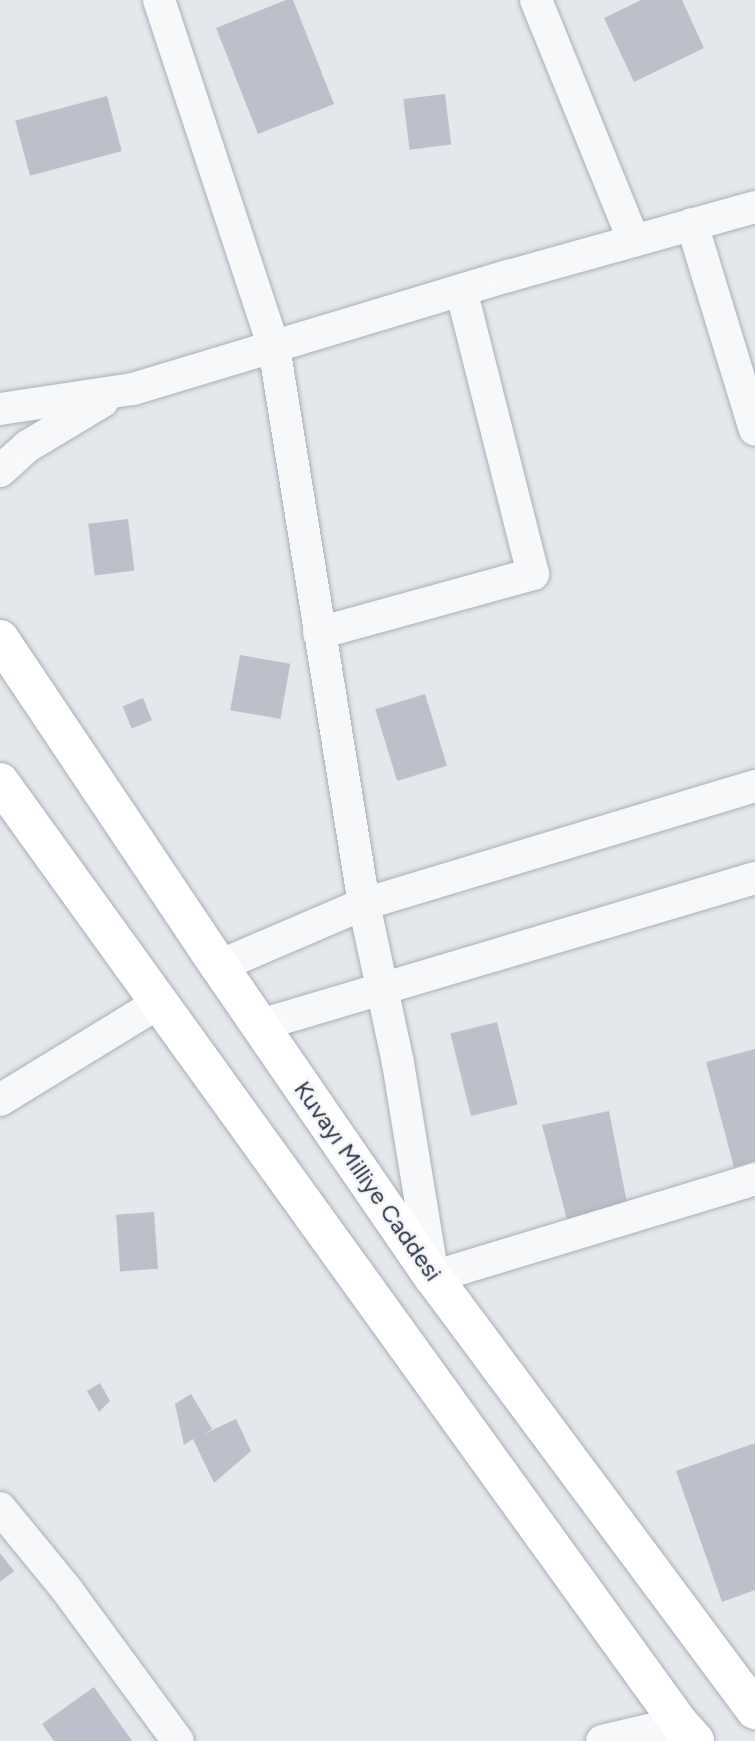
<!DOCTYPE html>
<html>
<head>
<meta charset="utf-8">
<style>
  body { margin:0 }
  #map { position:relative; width:755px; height:1741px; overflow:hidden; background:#e4e7ec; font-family:Figtree,sans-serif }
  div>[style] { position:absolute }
  .building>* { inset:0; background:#bbc0ca; transform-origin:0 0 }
  .roads { filter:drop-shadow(0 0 2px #a9aeb7) drop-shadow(0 0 2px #a9aeb7) }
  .minor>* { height:32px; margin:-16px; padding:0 16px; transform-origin:16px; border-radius:16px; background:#f7f8fa }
  .major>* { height:38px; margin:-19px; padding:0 19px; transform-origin:19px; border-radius:19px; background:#fff }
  span { translate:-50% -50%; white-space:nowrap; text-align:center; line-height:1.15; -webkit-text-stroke:5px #f4f6f9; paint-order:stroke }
  .street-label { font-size:24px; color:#2b3445 }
</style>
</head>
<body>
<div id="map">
  <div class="building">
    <div style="clip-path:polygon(286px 0,293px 0,334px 104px,258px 134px,216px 28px)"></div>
    <div style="clip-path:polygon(641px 0,682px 0,704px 48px,634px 82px,604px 18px)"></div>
    <div style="left:445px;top:94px;width:51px;height:42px;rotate:83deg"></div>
    <div style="left:107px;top:96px;width:57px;height:95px;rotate:75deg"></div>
    <div style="left:128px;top:519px;width:52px;height:40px;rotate:83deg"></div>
    <div style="left:240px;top:655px;width:51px;height:56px;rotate:10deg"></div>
    <div style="left:425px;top:694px;width:75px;height:52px;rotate:73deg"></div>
    <div style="left:143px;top:698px;width:24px;height:22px;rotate:68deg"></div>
    <div style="left:497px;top:1022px;width:85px;height:48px;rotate:76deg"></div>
    <div style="clip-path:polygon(755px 1049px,755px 1161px,734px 1167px,706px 1062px)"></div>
    <div style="clip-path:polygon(609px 1111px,627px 1203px,569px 1227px,542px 1125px)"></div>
    <div style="left:154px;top:1212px;width:57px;height:38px;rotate:86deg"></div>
    <div style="clip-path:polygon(100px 1383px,110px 1401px,99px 1412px,87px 1391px)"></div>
    <div style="clip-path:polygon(191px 1394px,212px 1429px,204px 1434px,236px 1419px,251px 1451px,214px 1483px,193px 1439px,184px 1445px,175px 1404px)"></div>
    <div style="clip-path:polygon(755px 1443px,755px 1590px,722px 1602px,676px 1471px)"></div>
    <div style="clip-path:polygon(0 1553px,14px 1571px,0 1582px)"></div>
    <div style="clip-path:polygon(94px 1687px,132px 1741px,54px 1741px,42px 1724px)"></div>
  </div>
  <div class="roads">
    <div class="minor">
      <div style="left:159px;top:0;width:366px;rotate:71.7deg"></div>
      <div style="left:274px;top:347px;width:564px;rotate:80.82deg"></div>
      <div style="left:364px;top:904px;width:163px;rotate:77.9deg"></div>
      <div style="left:398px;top:1063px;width:217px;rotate:80.7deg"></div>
      <div style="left:433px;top:1277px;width:337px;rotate:-16.9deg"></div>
      <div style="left:536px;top:0;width:260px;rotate:67.9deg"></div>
      <div style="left:692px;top:224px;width:215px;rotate:73deg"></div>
      <div style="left:0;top:409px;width:134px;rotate:-8.6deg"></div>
      <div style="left:133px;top:389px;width:392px;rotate:-16.8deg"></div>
      <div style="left:508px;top:276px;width:256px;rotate:-15.6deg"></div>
      <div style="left:0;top:471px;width:38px;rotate:-42deg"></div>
      <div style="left:28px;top:446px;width:87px;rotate:-31deg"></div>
      <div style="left:319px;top:633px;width:222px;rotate:-15.4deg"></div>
      <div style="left:533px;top:574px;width:293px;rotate:-104.2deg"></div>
      <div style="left:219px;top:966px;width:158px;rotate:-23.2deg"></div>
      <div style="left:364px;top:904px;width:408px;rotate:-16.8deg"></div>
      <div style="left:260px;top:1025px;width:516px;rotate:-16.54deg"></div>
      <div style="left:0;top:1100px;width:185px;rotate:-31.5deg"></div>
      <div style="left:0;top:1508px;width:106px;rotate:50.7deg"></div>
      <div style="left:67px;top:1590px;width:187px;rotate:53.7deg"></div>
      <div style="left:602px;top:1741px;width:79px;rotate:-13.2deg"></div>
    </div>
    <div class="major">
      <div style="left:0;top:639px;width:394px;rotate:56.2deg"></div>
      <div style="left:219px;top:966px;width:378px;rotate:55.5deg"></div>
      <div style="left:433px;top:1277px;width:540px;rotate:53.36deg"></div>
      <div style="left:0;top:782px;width:1160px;rotate:54.19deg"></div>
      <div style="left:679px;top:1723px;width:24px;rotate:48deg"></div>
    </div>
  </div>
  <div class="street-label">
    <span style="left:368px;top:1181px;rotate:55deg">Kuvayı Milliye Caddesi</span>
  </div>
</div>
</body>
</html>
